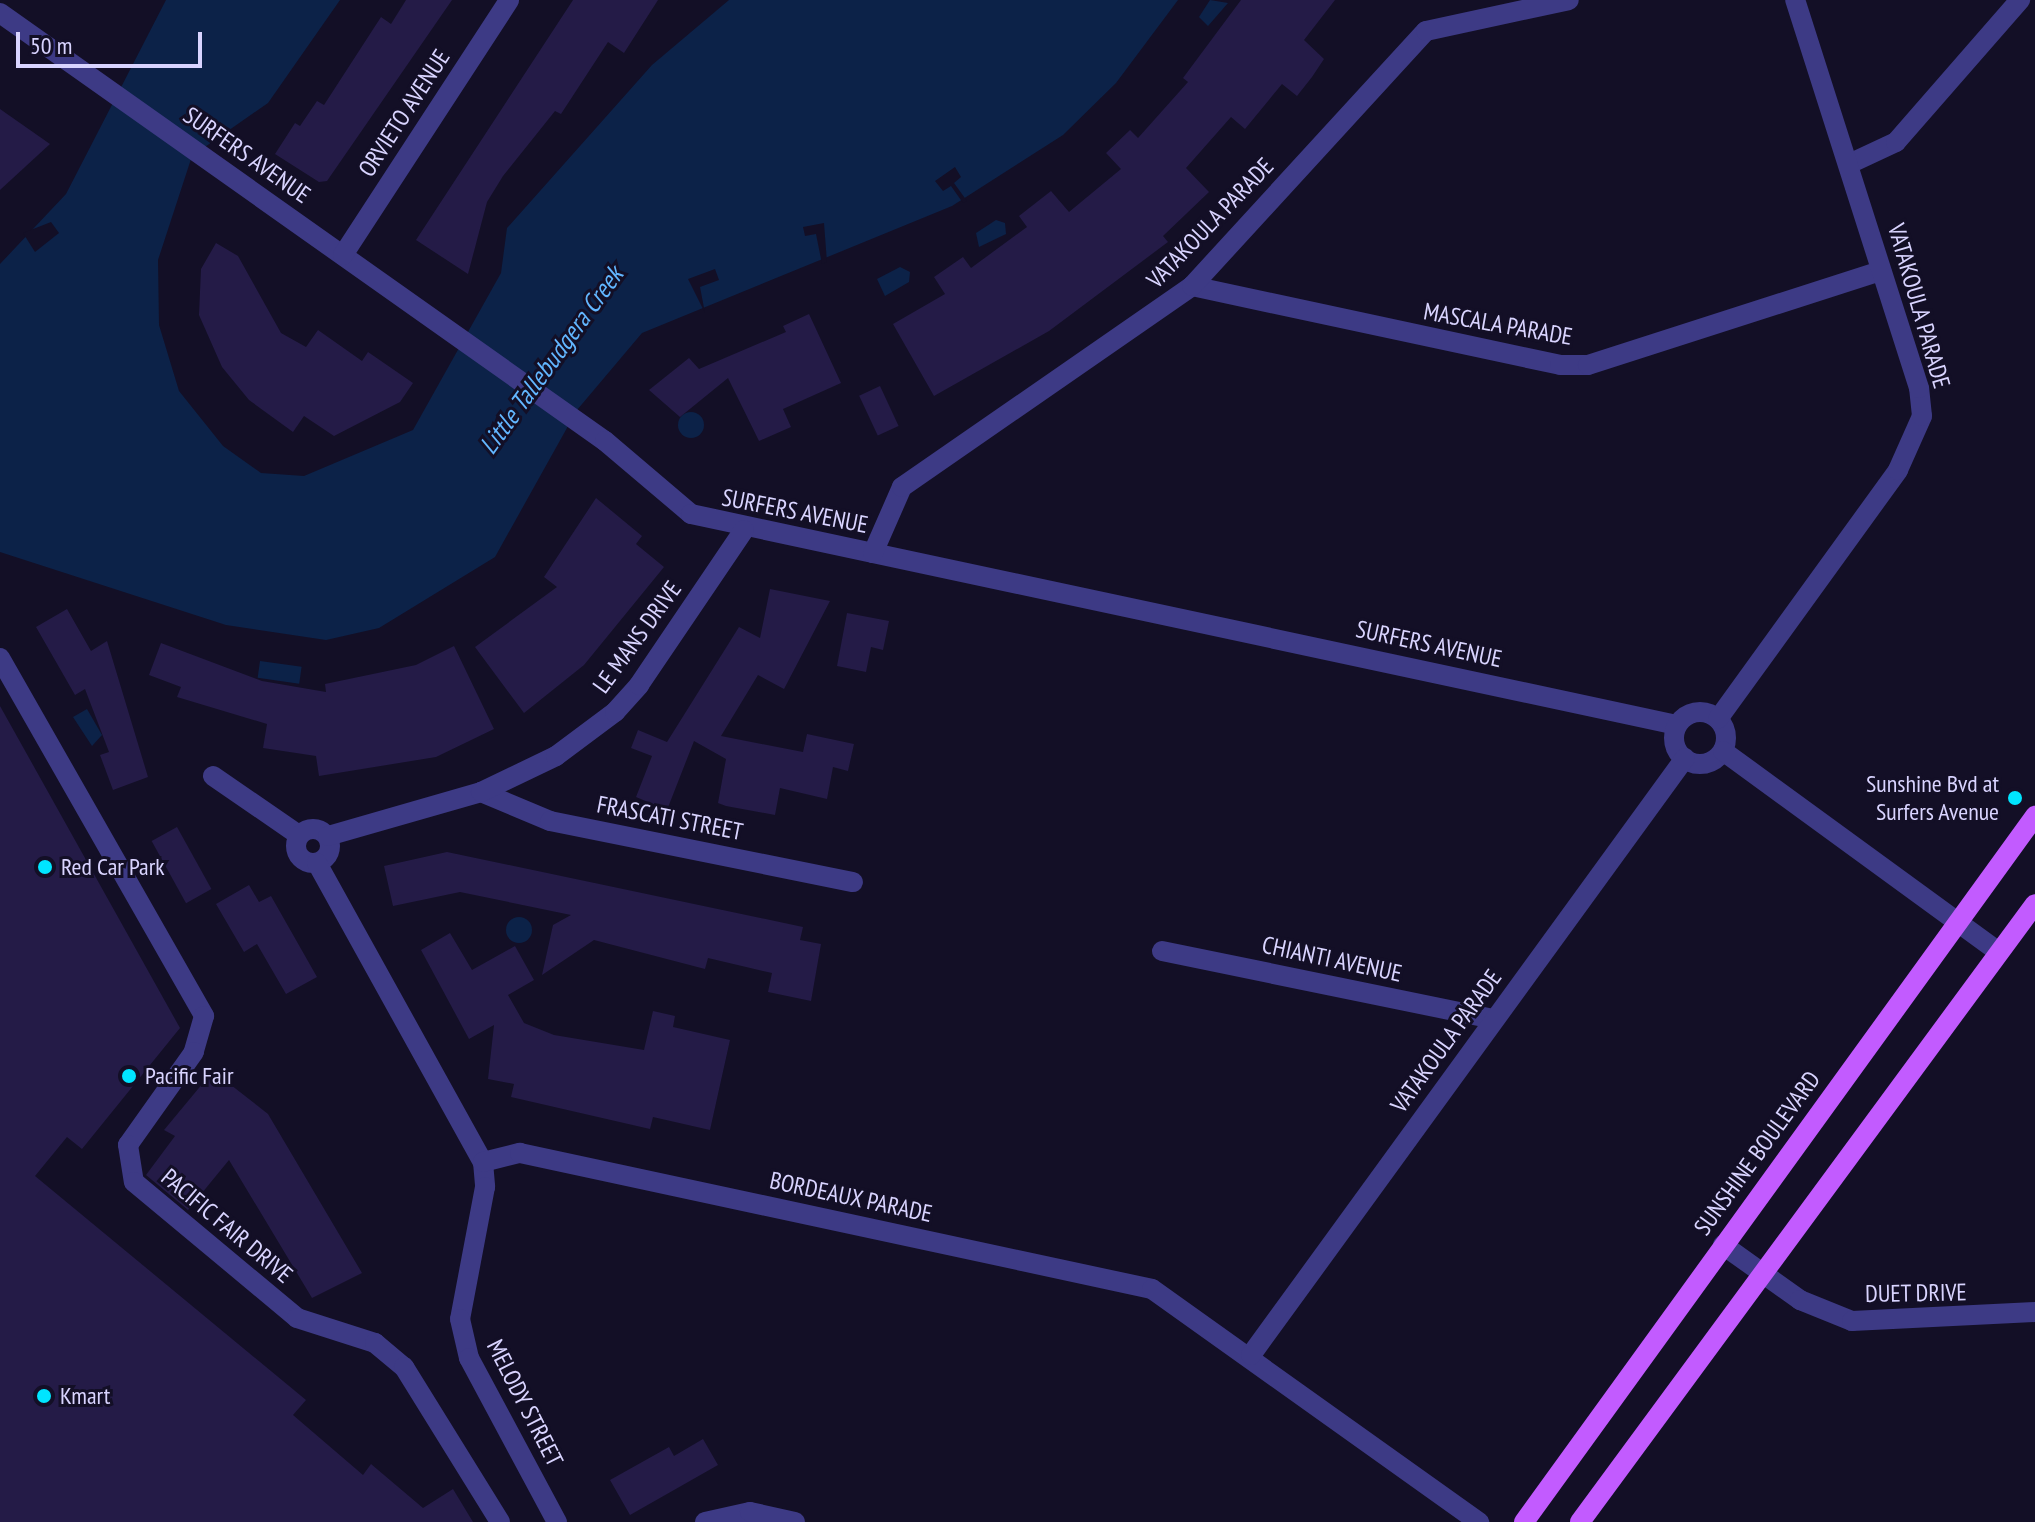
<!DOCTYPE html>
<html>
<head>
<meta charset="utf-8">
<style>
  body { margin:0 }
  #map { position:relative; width:2035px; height:1522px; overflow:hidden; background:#130f26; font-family:"PT Sans Narrow",sans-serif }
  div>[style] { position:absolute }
  .water>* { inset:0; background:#0c2248; transform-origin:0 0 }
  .round { border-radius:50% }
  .pier>* { inset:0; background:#130f26 }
  .building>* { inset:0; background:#241b47; transform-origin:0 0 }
  .minor>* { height:20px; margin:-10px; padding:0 10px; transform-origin:10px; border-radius:10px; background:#3d3a85 }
  .minor>.ring { margin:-10px; padding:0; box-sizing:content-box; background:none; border:20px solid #3d3a85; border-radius:50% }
  .major>* { height:20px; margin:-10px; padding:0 10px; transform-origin:10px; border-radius:10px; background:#c25bff }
  .dots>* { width:22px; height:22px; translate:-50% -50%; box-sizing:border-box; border:4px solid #130f26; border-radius:50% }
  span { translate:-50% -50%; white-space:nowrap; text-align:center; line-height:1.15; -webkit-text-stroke:6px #130f26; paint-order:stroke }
  .street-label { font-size:24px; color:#d9d4ff }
  .poi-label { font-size:24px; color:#d9d4ff }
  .right { translate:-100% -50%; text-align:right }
  .left { translate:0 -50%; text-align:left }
  .water-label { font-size:26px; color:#62b6ff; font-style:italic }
  .scale { position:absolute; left:16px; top:32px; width:186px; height:36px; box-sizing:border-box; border:4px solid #d9d4ff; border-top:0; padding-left:10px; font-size:24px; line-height:28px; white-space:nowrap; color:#d9d4ff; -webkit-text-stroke:6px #130f26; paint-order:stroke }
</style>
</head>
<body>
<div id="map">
  <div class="water">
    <div style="clip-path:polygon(166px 0,340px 0,268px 103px,192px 156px,158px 260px,159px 325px,179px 391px,223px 446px,261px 473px,304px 476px,413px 430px,501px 273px,507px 228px,652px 65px,729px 0,1178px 0,1116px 83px,1063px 135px,952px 206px,642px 333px,577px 410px,495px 557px,379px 628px,326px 640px,226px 625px,0 552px,0 264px,66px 194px)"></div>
    <div style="clip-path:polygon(1210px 0,1228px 3px,1208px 26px,1199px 17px)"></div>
    <div style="clip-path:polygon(996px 220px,1005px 223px,1006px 234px,979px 247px,976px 233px)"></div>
    <div style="clip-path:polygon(900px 267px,910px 272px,909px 282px,885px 296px,877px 279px)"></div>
    <div class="round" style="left:678px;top:412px;width:26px;height:26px"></div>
    <div style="left:260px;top:661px;width:42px;height:17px;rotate:8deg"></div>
    <div style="clip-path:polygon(87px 709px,102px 735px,92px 746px,73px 717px)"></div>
    <div class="round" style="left:506px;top:917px;width:26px;height:26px"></div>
  </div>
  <div class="pier">
    <div style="clip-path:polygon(955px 167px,961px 177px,954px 183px,967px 201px,963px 203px,951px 186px,943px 191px,935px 181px)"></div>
    <div style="clip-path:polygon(51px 222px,59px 233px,35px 252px,23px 233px)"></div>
    <div style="clip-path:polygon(824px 223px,827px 262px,822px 264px,816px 234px,805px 236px,803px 227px)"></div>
    <div style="clip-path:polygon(715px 269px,719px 280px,700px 287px,705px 313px,688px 279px)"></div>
  </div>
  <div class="building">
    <div style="clip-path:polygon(406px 0,452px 0,327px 181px,319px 182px,275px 154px,295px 123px,300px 126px,317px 101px,324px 105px,381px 17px,391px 24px)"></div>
    <div style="clip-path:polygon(573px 0,658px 0,624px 53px,608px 42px,561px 114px,555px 111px,503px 176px,487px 202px,468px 274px,416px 240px)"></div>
    <div style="clip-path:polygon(1241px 0,1335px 0,1304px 40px,1324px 59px,1312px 77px,1297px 96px,1282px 84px,1245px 129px,1231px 117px,1186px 168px,1209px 192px,1163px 236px,1168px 242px,1049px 331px,934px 396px,893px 324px,945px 294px,934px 277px,963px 257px,971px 268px,1027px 227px,1019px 216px,1051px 191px,1069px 212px,1121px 169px,1106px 153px,1130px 130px,1138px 138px,1188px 82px,1183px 78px)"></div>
    <div style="clip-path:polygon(0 109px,50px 144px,0 190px)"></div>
    <div style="clip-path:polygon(216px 243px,238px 256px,281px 333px,306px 347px,318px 330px,362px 361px,368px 352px,413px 383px,400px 402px,334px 436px,304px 416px,293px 432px,249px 400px,222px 367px,199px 315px,201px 269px)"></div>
    <div style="clip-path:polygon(809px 314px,841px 383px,783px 409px,791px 427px,759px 441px,728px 378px,680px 417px,649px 390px,689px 358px,699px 369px,786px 332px,783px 326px)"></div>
    <div style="left:880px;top:386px;width:44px;height:23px;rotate:65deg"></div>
    <div style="clip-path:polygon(596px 498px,642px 536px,636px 544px,664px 567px,584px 665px,524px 713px,475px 647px,557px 587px,544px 577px)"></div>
    <div style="clip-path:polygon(770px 589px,830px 601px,784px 689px,758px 675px,721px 736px,803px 752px,807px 734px,854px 744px,848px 771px,833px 767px,827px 799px,780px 788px,775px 815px,726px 806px,718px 803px,726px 759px,694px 741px,667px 810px,636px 797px,652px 756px,631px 748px,638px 730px,667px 742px,739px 627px,760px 638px)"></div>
    <div style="clip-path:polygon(67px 609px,91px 651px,107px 641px,148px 777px,113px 790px,100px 755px,109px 752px,85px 689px,75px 695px,36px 627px)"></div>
    <div style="clip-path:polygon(847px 613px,889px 621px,883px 650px,871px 647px,866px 672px,837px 666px)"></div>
    <div style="clip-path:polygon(161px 643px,262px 681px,326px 692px,325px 684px,416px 665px,454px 646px,494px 729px,436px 757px,319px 776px,316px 756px,263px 748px,267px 724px,177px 697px,181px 687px,149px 675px)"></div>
    <div style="clip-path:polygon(0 706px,180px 1028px,82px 1149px,67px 1137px,35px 1176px,306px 1400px,293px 1415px,363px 1475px,371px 1464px,423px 1508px,453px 1489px,473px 1522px,0 1522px)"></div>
    <div style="left:177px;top:827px;width:71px;height:29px;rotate:61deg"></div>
    <div style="clip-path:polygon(447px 852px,803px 927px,800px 940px,821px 944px,811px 1001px,768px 992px,772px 973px,708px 958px,705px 969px,594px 940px,542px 975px,553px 925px,571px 915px,460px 892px,393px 906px,384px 866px)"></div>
    <div style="clip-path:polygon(249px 885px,259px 902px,271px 896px,317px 977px,286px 994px,257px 944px,244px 952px,216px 904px)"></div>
    <div style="clip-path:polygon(450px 933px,472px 970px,515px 946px,534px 980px,508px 995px,524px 1023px,554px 1035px,644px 1050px,653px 1011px,675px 1016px,673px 1027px,730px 1040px,710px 1130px,653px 1117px,650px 1129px,511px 1097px,514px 1084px,488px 1079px,494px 1025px,469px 1039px,421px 950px)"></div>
    <div style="clip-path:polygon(213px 1071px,268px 1114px,362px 1273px,312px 1298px,229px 1160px,188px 1210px,146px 1175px,175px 1136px,164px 1130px)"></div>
    <div style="clip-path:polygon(703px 1439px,718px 1465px,630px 1515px,610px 1480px,669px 1447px,674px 1456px)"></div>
  </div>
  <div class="minor">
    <div style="left:0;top:13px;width:741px;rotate:35.28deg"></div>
    <div style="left:605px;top:441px;width:113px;rotate:40.3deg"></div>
    <div style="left:691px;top:514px;width:1008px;rotate:12.08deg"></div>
    <div style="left:1849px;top:164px;width:52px;rotate:-25.1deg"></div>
    <div style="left:1896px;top:142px;width:189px;rotate:-48.9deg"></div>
    <div style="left:343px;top:255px;width:304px;rotate:-56.9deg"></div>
    <div style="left:1192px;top:286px;width:376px;rotate:12.1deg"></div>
    <div style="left:1560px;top:365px;width:28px"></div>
    <div style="left:1588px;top:365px;width:308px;rotate:-17.8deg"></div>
    <div style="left:873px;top:553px;width:72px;rotate:-66.3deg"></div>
    <div style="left:902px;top:487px;width:353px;rotate:-34.7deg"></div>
    <div style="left:1192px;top:286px;width:346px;rotate:-47.5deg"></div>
    <div style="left:1426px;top:31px;width:146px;rotate:-12.2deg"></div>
    <div style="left:0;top:658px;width:412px;rotate:60.3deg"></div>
    <div style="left:204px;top:1016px;width:37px;rotate:106deg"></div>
    <div style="left:194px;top:1052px;width:114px;rotate:125.4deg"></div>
    <div style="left:128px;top:1145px;width:37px;rotate:81deg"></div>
    <div style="left:134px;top:1182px;width:212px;rotate:39.8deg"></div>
    <div style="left:297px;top:1318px;width:82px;rotate:17.8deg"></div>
    <div style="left:375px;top:1343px;width:38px;rotate:40deg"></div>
    <div style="left:404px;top:1367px;width:182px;rotate:58.2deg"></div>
    <div class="ring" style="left:1674px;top:712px;width:32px;height:32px"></div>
    <div style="left:1718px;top:719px;width:307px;rotate:-54.1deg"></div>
    <div style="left:1898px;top:470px;width:59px;rotate:-66deg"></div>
    <div style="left:1922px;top:416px;width:28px;rotate:-96deg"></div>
    <div style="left:1919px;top:388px;width:407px;rotate:-107.7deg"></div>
    <div style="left:1723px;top:751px;width:341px;rotate:36.1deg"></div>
    <div style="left:213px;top:776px;width:104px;rotate:34.5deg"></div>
    <div style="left:481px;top:792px;width:75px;rotate:22.8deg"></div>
    <div style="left:550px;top:821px;width:309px;rotate:11.4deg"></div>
    <div class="ring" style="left:296px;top:829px;width:14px;height:14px"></div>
    <div style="left:328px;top:836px;width:159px;rotate:-16deg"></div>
    <div style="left:481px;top:792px;width:83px;rotate:-25.6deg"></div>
    <div style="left:556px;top:756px;width:74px;rotate:-36.7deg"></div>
    <div style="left:615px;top:712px;width:36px;rotate:-48deg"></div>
    <div style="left:639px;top:685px;width:187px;rotate:-55.9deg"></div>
    <div style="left:317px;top:863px;width:342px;rotate:61deg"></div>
    <div style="left:483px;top:1162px;width:25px;rotate:85deg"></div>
    <div style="left:485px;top:1187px;width:134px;rotate:100.7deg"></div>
    <div style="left:460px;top:1319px;width:40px;rotate:77deg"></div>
    <div style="left:469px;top:1358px;width:186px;rotate:61.8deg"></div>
    <div style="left:1162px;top:951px;width:337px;rotate:11.6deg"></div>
    <div style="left:483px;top:1162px;width:38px;rotate:-14deg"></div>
    <div style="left:520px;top:1153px;width:646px;rotate:12.14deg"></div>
    <div style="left:1152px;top:1289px;width:402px;rotate:35.5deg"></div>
    <div style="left:1723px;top:1245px;width:95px;rotate:35.5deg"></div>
    <div style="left:1800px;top:1300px;width:56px;rotate:22deg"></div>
    <div style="left:1852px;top:1321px;width:183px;rotate:-2.8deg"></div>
    <div style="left:1251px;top:1355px;width:738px;rotate:-53.98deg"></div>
    <div style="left:705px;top:1522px;width:46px;rotate:-12.5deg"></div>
    <div style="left:750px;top:1512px;width:46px;rotate:12.5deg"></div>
  </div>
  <div class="major">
    <div style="left:1524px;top:1522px;width:872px;rotate:-54.1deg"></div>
    <div style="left:1580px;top:1522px;width:767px;rotate:-53.64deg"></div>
  </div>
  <div class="dots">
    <div style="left:2015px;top:798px;background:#00e5ff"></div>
    <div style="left:45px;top:867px;background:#00e5ff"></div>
    <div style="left:129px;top:1076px;background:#00e5ff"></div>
    <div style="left:44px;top:1396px;background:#00e5ff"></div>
  </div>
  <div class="street-label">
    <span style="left:404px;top:113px;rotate:-57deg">ORVIETO AVENUE</span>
    <span style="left:247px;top:155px;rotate:35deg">SURFERS AVENUE</span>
    <span style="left:1210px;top:223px;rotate:-46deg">VATAKOULA PARADE</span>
    <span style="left:1919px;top:306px;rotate:74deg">VATAKOULA PARADE</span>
    <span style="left:1498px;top:324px;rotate:10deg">MASCALA PARADE</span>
    <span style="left:795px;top:511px;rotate:11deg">SURFERS AVENUE</span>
    <span style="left:637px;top:637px;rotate:-54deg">LE MANS DRIVE</span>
    <span style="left:1429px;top:644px;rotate:12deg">SURFERS AVENUE</span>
    <span style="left:670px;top:818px;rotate:11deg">FRASCATI STREET</span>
    <span style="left:1332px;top:959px;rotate:12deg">CHIANTI AVENUE</span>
    <span style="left:1446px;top:1041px;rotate:-54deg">VATAKOULA PARADE</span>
    <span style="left:1757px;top:1153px;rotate:-54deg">SUNSHINE BOULEVARD</span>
    <span style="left:851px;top:1197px;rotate:12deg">BORDEAUX PARADE</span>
    <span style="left:227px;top:1226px;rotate:40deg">PACIFIC FAIR DRIVE</span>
    <span style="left:1916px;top:1293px;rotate:-1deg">DUET DRIVE</span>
    <span style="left:525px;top:1403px;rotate:63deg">MELODY STREET</span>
  </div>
  <div class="poi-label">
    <span class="right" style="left:1999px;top:798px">Sunshine Bvd at<br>Surfers Avenue</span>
    <span class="left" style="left:61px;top:867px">Red Car Park</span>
    <span class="left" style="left:145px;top:1076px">Pacific Fair</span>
    <span class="left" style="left:60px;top:1396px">Kmart</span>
  </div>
  <div class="water-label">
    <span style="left:551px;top:360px;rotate:-54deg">Little Tallebudgera Creek</span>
  </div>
  <div class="scale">50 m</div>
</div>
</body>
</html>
